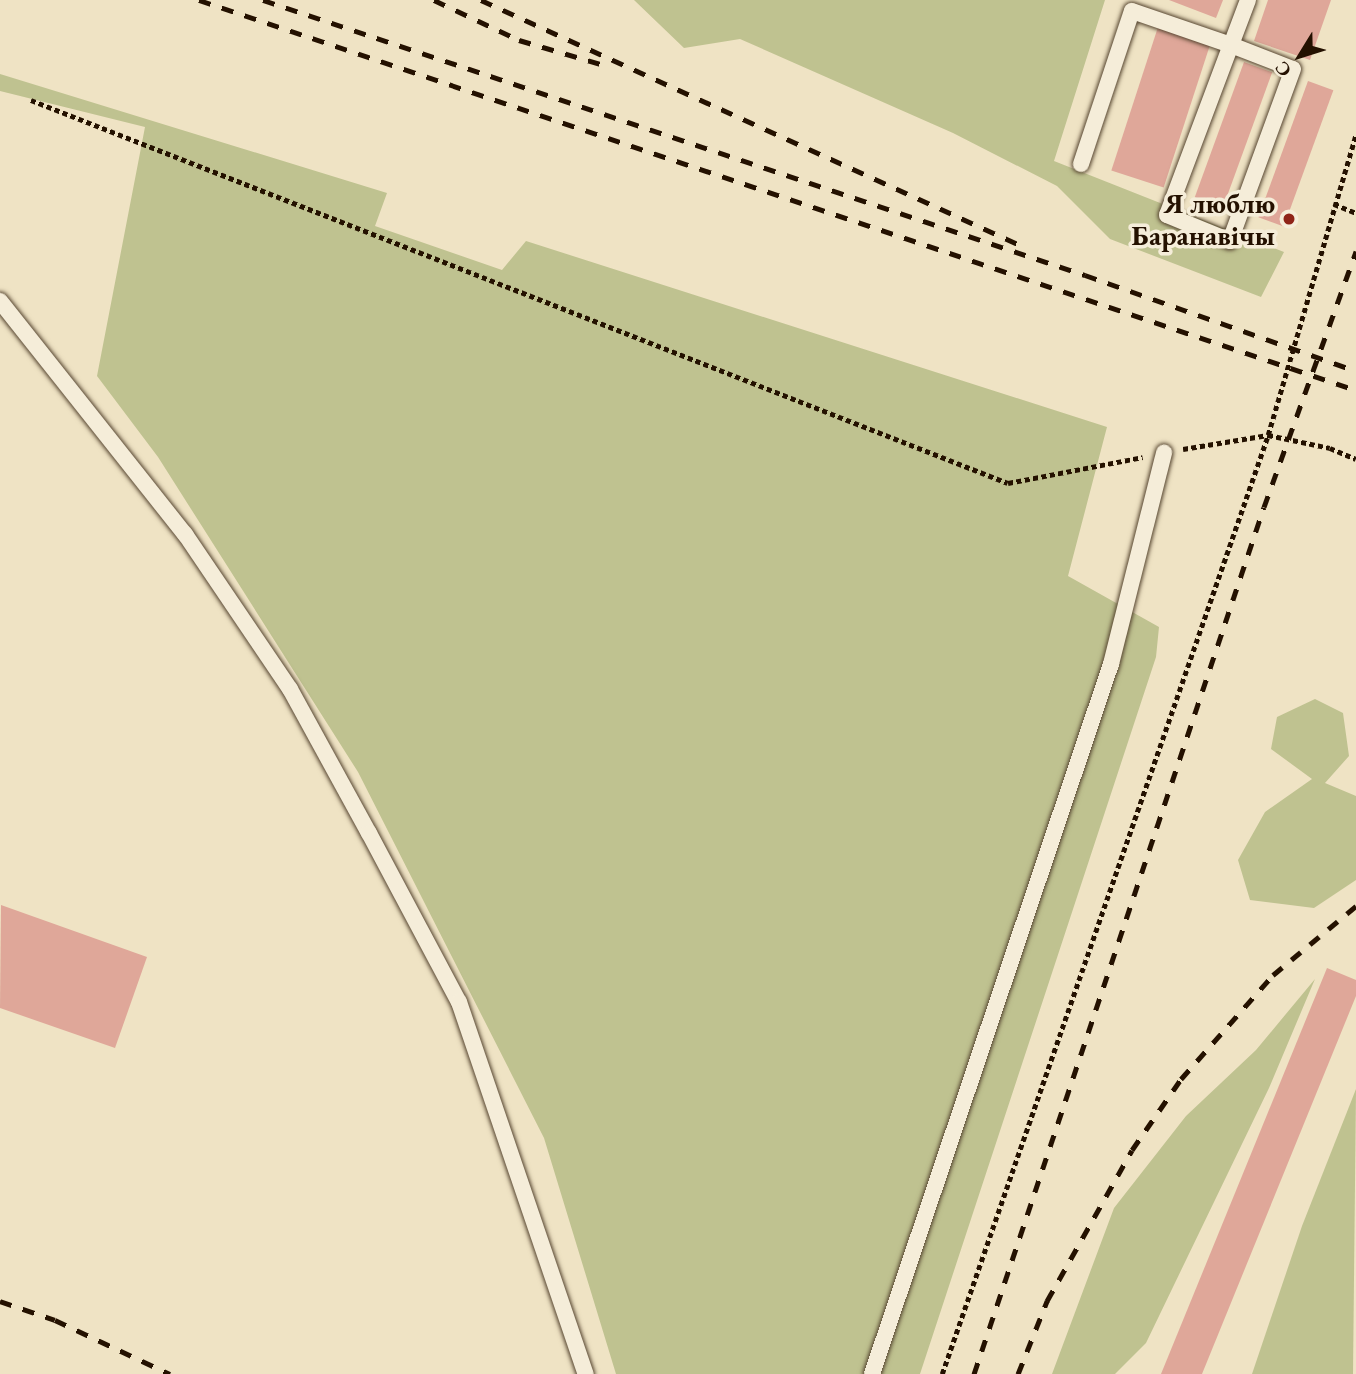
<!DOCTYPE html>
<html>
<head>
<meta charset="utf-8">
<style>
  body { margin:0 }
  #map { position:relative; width:1356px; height:1374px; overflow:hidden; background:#efe3c4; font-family:"EB Garamond",serif }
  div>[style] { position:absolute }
  .green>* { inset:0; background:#bfc290 }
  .building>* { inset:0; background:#dfa799; transform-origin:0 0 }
  .path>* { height:4.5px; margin-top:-2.25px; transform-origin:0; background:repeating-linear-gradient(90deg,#241100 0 5px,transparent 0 8.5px) }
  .roads { filter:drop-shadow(0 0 2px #574631) drop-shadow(0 0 2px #574631) }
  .service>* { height:16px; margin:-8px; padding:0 8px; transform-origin:8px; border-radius:8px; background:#f5edd9 }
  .rail>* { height:5px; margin-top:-2.5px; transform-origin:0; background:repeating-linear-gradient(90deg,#241100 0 12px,transparent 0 24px) }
  .dots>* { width:19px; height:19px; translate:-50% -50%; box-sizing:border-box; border:4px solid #f5edd9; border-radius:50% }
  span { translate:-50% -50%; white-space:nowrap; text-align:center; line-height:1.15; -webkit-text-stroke:7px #f5edd9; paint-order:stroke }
  .poi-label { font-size:28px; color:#241100; font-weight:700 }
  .right { translate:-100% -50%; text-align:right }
  .north { position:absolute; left:1265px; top:21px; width:70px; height:70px; -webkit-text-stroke:5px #f5edd9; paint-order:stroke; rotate:232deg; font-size:19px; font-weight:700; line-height:28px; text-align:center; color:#241100 }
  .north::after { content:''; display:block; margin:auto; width:24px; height:32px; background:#241100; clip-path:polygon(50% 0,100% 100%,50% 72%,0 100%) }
</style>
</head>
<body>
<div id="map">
  <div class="green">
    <div style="clip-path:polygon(634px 0,1105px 0,1054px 161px,1284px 252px,1261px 297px,1110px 239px,1057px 186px,953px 133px,740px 39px,684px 48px)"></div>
    <div style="clip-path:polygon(0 74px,387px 193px,375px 226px,502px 270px,526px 241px,1107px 427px,1068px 576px,1159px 627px,1156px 657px,920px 1374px,616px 1374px,544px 1138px,358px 772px,158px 457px,97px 376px,145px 127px,0 91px)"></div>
    <div style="clip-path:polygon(1315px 699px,1343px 713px,1349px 756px,1325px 783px,1356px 796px,1356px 880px,1314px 908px,1250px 900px,1238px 860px,1265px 812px,1312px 779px,1271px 749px,1277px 717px)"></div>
    <div style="clip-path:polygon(1315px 979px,1269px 1088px,1146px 1343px,1115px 1374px,1052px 1374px,1114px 1208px,1186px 1116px,1256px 1050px)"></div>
    <div style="clip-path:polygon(1356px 1089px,1353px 1374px,1252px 1374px,1302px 1226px)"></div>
  </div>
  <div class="building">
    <div style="clip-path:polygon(1169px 0,1223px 0,1216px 18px)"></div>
    <div style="clip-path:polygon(1268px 0,1331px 0,1310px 60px,1254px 41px)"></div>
    <div style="left:1158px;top:27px;width:55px;height:151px;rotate:18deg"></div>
    <div style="left:1244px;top:62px;width:30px;height:144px;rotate:20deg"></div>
    <div style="left:1308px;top:81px;width:27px;height:145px;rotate:20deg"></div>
    <div style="clip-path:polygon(1px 905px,147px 957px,115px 1048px,0 1008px)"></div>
    <div style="clip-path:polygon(1327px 968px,1356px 980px,1356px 996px,1202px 1374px,1161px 1374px)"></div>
  </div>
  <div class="path">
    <div style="left:31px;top:100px;width:1049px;rotate:21.41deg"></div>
    <div style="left:1008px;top:483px;width:137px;rotate:-10.9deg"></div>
    <div style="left:1334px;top:204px;width:24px;rotate:22deg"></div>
    <div style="left:1183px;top:449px;width:86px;rotate:-9.4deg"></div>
    <div style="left:1268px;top:435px;width:63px;rotate:11.8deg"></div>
    <div style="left:1330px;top:448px;width:28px;rotate:23deg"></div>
    <div style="left:942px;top:1374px;width:994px;rotate:-70.85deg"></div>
    <div style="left:1268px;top:435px;width:313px;rotate:-73.7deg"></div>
  </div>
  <div class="roads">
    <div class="service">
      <div style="left:1081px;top:164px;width:161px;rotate:-71.6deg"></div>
      <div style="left:1132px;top:11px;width:105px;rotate:19deg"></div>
      <div style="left:1231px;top:45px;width:66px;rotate:21.2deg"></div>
      <div style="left:1293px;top:69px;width:183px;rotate:110.1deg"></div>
      <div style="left:1230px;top:241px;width:68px;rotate:-157.6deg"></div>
      <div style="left:1167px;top:215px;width:182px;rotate:-69.4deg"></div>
      <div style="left:1231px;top:45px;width:48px;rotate:-69.3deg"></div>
      <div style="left:0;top:301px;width:298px;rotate:51.6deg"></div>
      <div style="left:185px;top:534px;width:187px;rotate:55.9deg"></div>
      <div style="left:290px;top:689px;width:164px;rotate:61.3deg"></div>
      <div style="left:369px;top:833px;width:191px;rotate:62deg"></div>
      <div style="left:459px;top:1002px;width:393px;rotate:71.2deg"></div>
      <div style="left:872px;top:1374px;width:749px;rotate:-71.4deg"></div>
      <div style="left:1111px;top:664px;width:218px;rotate:-75.9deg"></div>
    </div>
  </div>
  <div class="rail">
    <div style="left:199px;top:0;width:1221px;rotate:18.63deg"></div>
    <div style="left:263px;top:0;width:867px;rotate:18.5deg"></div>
    <div style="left:1085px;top:275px;width:288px;rotate:19.5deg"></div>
    <div style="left:434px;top:0;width:94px;rotate:25.2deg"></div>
    <div style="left:519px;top:40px;width:89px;rotate:16.4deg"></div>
    <div style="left:481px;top:0;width:592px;rotate:24.44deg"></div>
    <div style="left:0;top:1301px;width:58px;rotate:19.1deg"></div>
    <div style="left:55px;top:1320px;width:127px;rotate:25.2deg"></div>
    <div style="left:974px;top:1374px;width:914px;rotate:-71.51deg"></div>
    <div style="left:1264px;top:507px;width:272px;rotate:-70.2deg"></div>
    <div style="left:1018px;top:1374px;width:79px;rotate:-68.3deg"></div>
    <div style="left:1047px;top:1301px;width:173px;rotate:-60.6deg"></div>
    <div style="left:1132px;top:1150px;width:86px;rotate:-55.4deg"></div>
    <div style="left:1181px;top:1079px;width:139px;rotate:-48.5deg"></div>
    <div style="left:1273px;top:975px;width:108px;rotate:-39.7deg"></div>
  </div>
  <div class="dots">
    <div style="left:1289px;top:219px;background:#8f2418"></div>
  </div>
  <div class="poi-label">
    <span class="right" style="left:1275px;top:219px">Я люблю<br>Баранавічы</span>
  </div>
  <div class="north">С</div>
</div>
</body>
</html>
